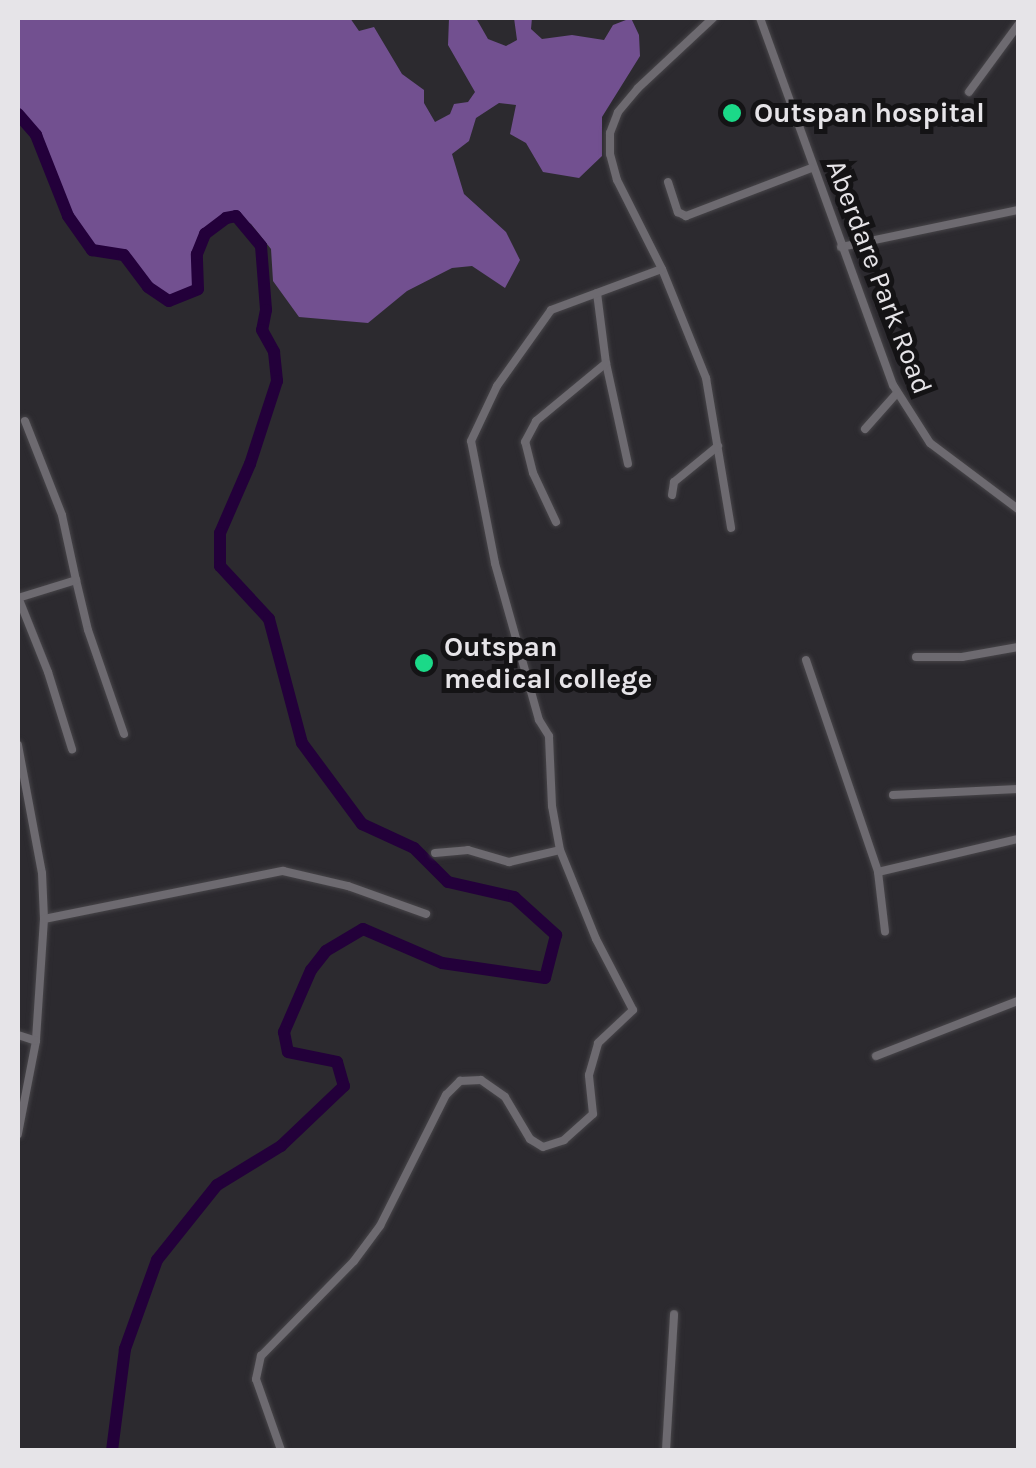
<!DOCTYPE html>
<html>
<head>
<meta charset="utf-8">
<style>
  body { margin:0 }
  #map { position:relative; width:1036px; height:1468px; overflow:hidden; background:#2c2a2f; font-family:Karla,sans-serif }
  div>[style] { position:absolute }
  .forest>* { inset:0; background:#725090 }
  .river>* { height:12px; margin:-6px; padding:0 6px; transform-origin:6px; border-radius:6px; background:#23003a }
  .roads { filter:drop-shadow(0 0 2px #474549) drop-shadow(0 0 2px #474549) }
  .minor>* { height:8px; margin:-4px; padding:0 4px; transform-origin:4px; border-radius:4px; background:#6d6a70 }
  .dots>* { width:28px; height:28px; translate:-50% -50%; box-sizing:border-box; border:5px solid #141315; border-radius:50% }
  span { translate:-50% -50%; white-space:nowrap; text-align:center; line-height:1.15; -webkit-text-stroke:10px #141315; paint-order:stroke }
  .poi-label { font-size:28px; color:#e6e4e8; font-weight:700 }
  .left { translate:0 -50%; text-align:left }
  .street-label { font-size:28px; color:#e6e4e8 }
  .frame { position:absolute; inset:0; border:20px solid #e6e4e8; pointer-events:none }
</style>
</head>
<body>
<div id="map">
  <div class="forest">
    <div style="clip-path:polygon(18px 18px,350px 18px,359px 31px,374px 27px,402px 74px,424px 90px,424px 103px,435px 122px,450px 114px,454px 104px,468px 102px,475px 92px,448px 45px,449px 18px,476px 18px,488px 39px,506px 46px,517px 40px,514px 18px,532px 18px,531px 29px,542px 39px,572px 35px,604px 40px,613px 25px,631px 18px,639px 35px,640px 56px,602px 117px,602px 156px,579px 178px,543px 172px,526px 143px,510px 134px,516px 105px,499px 103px,476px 118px,469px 141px,452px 154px,464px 194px,506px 232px,520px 260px,505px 288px,472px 266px,452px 268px,407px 291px,368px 323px,299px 317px,273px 281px,271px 249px,251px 224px,236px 216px,205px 234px,197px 254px,198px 289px,169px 301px,148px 287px,124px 255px,92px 250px,68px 216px,36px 135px,18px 114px)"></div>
  </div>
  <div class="river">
    <div style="left:18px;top:114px;width:28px;rotate:49deg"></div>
    <div style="left:36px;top:135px;width:87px;rotate:68.4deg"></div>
    <div style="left:68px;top:216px;width:42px;rotate:54.8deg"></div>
    <div style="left:92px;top:250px;width:32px;rotate:9deg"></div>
    <div style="left:124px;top:255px;width:40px;rotate:53deg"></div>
    <div style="left:148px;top:287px;width:25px;rotate:34deg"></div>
    <div style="left:169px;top:301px;width:31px;rotate:-22deg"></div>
    <div style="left:198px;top:289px;width:35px;rotate:-92deg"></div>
    <div style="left:197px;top:254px;width:22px;rotate:-68deg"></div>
    <div style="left:205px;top:234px;width:26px;rotate:-37deg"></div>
    <div style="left:226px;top:218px;width:10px;rotate:-11deg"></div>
    <div style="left:236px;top:216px;width:39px;rotate:50deg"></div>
    <div style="left:261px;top:246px;width:64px;rotate:85.5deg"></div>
    <div style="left:266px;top:310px;width:20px;rotate:101deg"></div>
    <div style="left:262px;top:330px;width:25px;rotate:61deg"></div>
    <div style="left:274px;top:352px;width:29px;rotate:84deg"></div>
    <div style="left:277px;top:381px;width:87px;rotate:108deg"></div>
    <div style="left:250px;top:464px;width:75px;rotate:113.5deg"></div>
    <div style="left:220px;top:533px;width:33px;rotate:90deg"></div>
    <div style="left:220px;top:566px;width:72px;rotate:47.2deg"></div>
    <div style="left:269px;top:619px;width:128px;rotate:75.1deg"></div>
    <div style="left:302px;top:743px;width:101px;rotate:53.5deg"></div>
    <div style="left:362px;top:824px;width:57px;rotate:24.8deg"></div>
    <div style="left:414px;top:848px;width:48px;rotate:45deg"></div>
    <div style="left:448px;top:882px;width:68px;rotate:12.8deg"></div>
    <div style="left:514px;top:897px;width:57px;rotate:42.1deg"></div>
    <div style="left:556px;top:935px;width:44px;rotate:104.3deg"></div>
    <div style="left:545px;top:978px;width:104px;rotate:-171.7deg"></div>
    <div style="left:442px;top:963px;width:86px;rotate:-156.7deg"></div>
    <div style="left:363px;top:929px;width:43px;rotate:149.3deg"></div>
    <div style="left:326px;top:951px;width:24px;rotate:128deg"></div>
    <div style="left:311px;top:970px;width:68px;rotate:113.5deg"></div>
    <div style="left:284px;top:1032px;width:20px;rotate:79deg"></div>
    <div style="left:288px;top:1052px;width:50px;rotate:11.5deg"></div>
    <div style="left:337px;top:1062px;width:25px;rotate:74deg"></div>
    <div style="left:344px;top:1086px;width:87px;rotate:136.4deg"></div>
    <div style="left:281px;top:1146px;width:75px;rotate:148.6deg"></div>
    <div style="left:217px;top:1185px;width:96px;rotate:128.7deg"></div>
    <div style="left:157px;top:1260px;width:95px;rotate:109.8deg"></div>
    <div style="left:125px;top:1349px;width:102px;rotate:97.3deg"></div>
  </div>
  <div class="roads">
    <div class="minor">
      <div style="left:760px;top:18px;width:390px;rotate:70.1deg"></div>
      <div style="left:893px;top:385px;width:69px;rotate:57.5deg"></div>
      <div style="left:930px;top:443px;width:110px;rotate:36.9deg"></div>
      <div style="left:969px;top:92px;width:83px;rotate:-53.8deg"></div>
      <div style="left:668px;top:182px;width:32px;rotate:72deg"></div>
      <div style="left:678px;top:212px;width:9px;rotate:27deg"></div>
      <div style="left:686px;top:216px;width:135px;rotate:-20.9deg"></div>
      <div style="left:841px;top:247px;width:181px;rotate:-11.8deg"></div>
      <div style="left:662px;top:269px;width:118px;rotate:68deg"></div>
      <div style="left:706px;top:378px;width:152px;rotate:80.5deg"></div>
      <div style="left:597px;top:293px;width:71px;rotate:82.7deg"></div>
      <div style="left:606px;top:363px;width:103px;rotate:77.7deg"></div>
      <div style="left:865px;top:429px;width:48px;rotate:-48.4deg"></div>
      <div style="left:672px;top:495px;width:13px;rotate:-81deg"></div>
      <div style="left:674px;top:482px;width:57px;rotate:-39.3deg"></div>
      <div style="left:556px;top:522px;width:54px;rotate:-115.1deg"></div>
      <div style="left:533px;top:473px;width:32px;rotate:-104deg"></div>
      <div style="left:525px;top:442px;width:24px;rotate:-62deg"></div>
      <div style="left:536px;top:421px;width:91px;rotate:-39.6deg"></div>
      <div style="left:76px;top:580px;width:51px;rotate:76.5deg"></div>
      <div style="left:88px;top:630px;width:110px;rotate:70.9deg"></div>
      <div style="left:18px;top:597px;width:81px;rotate:68.2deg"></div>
      <div style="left:48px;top:672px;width:81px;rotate:72.7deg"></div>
      <div style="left:18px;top:598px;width:61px;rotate:-17.2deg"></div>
      <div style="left:76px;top:580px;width:66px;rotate:-102.2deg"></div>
      <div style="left:62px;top:515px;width:101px;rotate:-111.5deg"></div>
      <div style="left:916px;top:657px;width:46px"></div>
      <div style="left:962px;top:657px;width:57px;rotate:-10.1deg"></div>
      <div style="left:806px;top:660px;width:224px;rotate:71.2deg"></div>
      <div style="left:878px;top:872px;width:60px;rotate:83.3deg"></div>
      <div style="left:18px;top:745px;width:130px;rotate:79.4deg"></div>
      <div style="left:42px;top:873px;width:46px;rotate:87.5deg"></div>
      <div style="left:44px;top:919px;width:122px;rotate:93.8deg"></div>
      <div style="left:36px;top:1041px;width:95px;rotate:101deg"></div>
      <div style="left:893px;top:795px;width:125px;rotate:-2.7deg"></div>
      <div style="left:435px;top:853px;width:33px;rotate:-5deg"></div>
      <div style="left:468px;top:850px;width:43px;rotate:16.3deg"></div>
      <div style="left:509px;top:862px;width:52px;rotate:-13.2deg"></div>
      <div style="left:878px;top:872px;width:144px;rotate:-13.3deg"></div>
      <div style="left:44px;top:919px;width:244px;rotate:-11.4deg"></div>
      <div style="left:283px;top:871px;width:67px;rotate:13deg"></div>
      <div style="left:348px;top:886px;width:83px;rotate:19.7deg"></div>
      <div style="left:18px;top:1035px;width:19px;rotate:18deg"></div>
      <div style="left:876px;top:1056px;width:152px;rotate:-21.2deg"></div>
      <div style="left:281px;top:1450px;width:75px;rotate:-109.4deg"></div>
      <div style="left:256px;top:1379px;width:24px;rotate:-78deg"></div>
      <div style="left:261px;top:1356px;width:133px;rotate:-45.6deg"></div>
      <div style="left:354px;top:1261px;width:44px;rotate:-53.4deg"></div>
      <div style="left:380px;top:1226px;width:147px;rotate:-63.3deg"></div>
      <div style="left:446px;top:1095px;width:20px;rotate:-45deg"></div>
      <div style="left:460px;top:1081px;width:21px;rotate:-3deg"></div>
      <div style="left:481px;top:1080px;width:29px;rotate:35deg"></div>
      <div style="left:505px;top:1097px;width:49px;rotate:59.2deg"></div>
      <div style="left:530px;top:1139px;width:15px;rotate:32deg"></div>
      <div style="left:543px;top:1147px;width:22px;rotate:-18deg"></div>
      <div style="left:564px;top:1140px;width:39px;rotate:-42deg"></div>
      <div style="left:593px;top:1114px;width:39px;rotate:-96deg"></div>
      <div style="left:589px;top:1075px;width:33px;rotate:-74deg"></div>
      <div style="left:598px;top:1043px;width:48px;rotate:-43.3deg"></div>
      <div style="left:633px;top:1010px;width:80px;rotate:-117.5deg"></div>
      <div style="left:596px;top:939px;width:96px;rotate:-112deg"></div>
      <div style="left:560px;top:850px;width:45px;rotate:-100.3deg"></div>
      <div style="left:552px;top:806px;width:70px;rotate:-92.5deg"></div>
      <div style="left:549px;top:736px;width:19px;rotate:-122deg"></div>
      <div style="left:539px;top:720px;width:163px;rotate:-105.7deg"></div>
      <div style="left:495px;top:563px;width:124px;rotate:-101.1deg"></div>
      <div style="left:471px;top:441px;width:61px;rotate:-64.7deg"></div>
      <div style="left:497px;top:386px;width:93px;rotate:-54.6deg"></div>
      <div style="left:551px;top:310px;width:118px;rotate:-20.3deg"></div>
      <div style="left:662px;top:269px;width:100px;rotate:-116.8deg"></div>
      <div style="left:617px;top:180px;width:27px;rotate:-105deg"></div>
      <div style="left:610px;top:154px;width:21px;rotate:-90deg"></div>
      <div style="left:610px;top:133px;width:22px;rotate:-69deg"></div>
      <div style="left:618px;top:112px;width:31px;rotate:-50deg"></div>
      <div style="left:638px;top:88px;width:103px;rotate:-43deg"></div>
      <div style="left:666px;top:1450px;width:136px;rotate:-86.6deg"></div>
    </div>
  </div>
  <div class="dots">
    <div style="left:732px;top:113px;background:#1bd988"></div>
    <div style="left:424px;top:663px;background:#1bd988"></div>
  </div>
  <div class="poi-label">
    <span class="left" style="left:754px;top:113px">Outspan hospital</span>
    <span class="left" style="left:444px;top:663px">Outspan<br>medical college</span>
  </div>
  <div class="street-label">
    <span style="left:879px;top:277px;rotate:69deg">Aberdare Park Road</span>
  </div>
  <div class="frame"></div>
</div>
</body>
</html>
